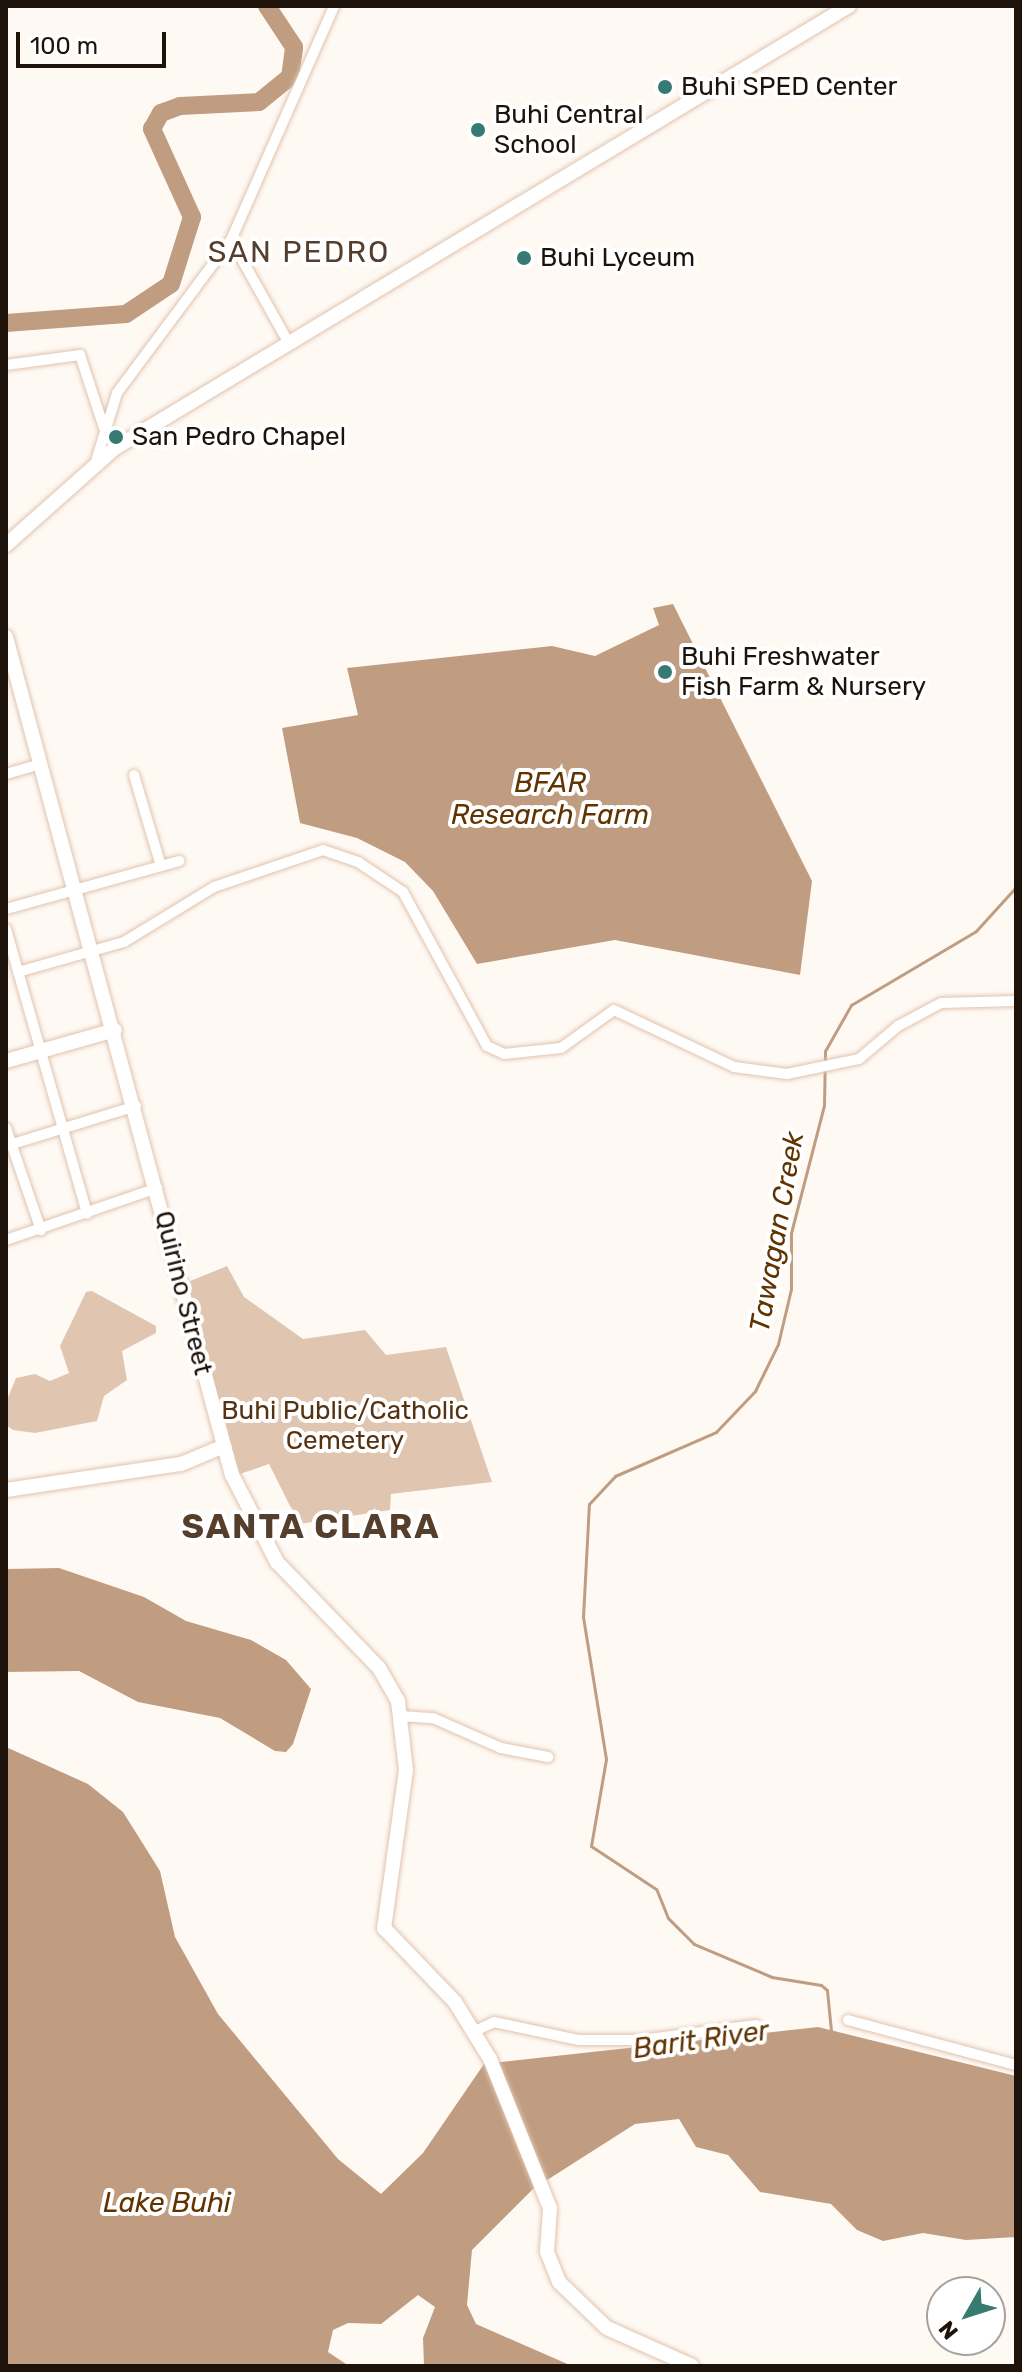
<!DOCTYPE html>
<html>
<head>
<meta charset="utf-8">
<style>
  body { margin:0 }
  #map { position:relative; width:1022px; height:2372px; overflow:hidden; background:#fff9f4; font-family:Rubik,sans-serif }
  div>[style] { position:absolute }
  .green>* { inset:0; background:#e0c6b1 }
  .water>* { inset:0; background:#c09d81 }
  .stream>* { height:3px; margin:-1.5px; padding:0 1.5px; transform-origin:1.5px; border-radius:1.5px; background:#c09d81 }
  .river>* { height:18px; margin:-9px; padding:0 9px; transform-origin:9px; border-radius:9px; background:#c09d81 }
  .roads { filter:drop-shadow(0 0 2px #e0c4ae) drop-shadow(0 0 2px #e0c4ae) }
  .minor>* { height:10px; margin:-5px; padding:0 5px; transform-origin:5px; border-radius:5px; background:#fff }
  .tertiary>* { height:14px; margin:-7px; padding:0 7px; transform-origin:7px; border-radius:7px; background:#fff }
  .secondary>* { height:14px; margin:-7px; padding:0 7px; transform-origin:7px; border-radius:7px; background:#fff }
  .dots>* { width:22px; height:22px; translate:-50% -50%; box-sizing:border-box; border:4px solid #fff; border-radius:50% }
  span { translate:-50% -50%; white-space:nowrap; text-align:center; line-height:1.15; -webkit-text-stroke:8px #fff; paint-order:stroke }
  .poi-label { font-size:26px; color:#1d130b }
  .left { translate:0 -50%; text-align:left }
  .street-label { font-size:26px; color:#1d130b }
  .park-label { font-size:26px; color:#563211 }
  .water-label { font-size:28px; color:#613301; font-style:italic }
  .quarter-label { font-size:30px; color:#553e2c; letter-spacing:2px }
  .district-label { font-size:34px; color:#553e2c; font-weight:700; letter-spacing:2px }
  .frame { position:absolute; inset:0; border:8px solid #1d130b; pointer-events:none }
  .north { position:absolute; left:926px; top:2276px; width:80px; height:80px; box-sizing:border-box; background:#fff; border:2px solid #a5a19d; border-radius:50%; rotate:231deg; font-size:22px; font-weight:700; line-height:32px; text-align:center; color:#1d130b }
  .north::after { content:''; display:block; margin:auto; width:28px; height:36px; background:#357b71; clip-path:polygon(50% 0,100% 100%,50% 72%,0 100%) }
  .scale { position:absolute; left:16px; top:32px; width:150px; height:36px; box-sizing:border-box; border:4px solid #1d130b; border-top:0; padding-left:10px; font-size:24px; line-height:28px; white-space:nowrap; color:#1d130b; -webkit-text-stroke:6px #fff; paint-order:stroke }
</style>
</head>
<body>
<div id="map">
  <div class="green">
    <div style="clip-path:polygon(227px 1266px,244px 1297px,303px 1339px,365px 1330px,386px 1355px,446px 1347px,492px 1482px,391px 1494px,390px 1510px,299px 1524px,269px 1464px,240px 1474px,207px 1372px,183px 1284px)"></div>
    <div style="clip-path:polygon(92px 1291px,156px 1326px,156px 1333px,122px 1351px,127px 1380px,104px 1396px,97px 1421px,35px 1433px,13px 1430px,6px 1425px,6px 1402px,16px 1378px,35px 1374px,50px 1381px,69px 1373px,60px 1346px,86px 1292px)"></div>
  </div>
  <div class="water">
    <div style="clip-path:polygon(673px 604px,812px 881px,800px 975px,615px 940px,477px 964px,433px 891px,405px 862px,357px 838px,300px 823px,282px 728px,358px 715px,347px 668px,552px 646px,595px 656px,659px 625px,653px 608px)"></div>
    <div style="clip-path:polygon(59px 1568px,144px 1597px,186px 1621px,251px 1640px,286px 1660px,311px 1689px,293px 1744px,286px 1752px,275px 1751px,220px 1718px,138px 1702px,79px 1671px,6px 1672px,6px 1569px)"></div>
    <div style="clip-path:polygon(6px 1747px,88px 1784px,123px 1812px,160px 1871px,175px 1937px,218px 2014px,338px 2159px,381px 2194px,423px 2153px,484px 2064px,818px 2027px,1016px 2076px,1016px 2237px,966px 2240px,923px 2233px,883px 2241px,857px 2230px,831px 2204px,760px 2192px,728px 2155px,696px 2147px,679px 2119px,635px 2124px,533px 2189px,472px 2250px,467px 2305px,476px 2324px,572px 2366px,424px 2366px,423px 2338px,435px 2307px,418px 2295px,381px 2324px,348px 2323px,333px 2330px,328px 2352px,349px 2366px,6px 2366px)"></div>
  </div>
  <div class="stream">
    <div style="left:831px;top:2031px;width:41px;rotate:-95.6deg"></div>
    <div style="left:827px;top:1990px;width:8px;rotate:-140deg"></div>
    <div style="left:821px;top:1985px;width:50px;rotate:-170.7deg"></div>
    <div style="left:772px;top:1977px;width:85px;rotate:-157.1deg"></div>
    <div style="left:694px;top:1944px;width:37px;rotate:-135deg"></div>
    <div style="left:668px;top:1918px;width:31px;rotate:-112deg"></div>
    <div style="left:656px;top:1889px;width:78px;rotate:-146.5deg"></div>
    <div style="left:591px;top:1846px;width:88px;rotate:-80.2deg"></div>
    <div style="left:606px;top:1759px;width:144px;rotate:-99.2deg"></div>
    <div style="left:583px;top:1617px;width:113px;rotate:-87deg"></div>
    <div style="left:589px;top:1504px;width:38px;rotate:-47deg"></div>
    <div style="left:615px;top:1476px;width:110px;rotate:-23.5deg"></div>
    <div style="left:716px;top:1432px;width:57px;rotate:-46.4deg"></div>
    <div style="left:755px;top:1391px;width:52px;rotate:-63.9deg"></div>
    <div style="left:778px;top:1344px;width:57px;rotate:-76.7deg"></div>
    <div style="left:791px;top:1289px;width:56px;rotate:-90deg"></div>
    <div style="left:791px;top:1233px;width:132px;rotate:-75.5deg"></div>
    <div style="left:824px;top:1105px;width:54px;rotate:-88.9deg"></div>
    <div style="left:825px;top:1051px;width:53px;rotate:-60.5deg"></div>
    <div style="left:851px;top:1005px;width:145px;rotate:-30.6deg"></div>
    <div style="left:976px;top:931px;width:59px;rotate:-47.7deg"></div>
  </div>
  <div class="river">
    <div style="left:6px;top:323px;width:120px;rotate:-4.3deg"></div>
    <div style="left:126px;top:314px;width:54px;rotate:-33.7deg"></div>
    <div style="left:171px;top:284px;width:70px;rotate:-72.6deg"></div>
    <div style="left:192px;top:217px;width:97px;rotate:-114.4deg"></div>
    <div style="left:152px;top:129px;width:18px;rotate:-61deg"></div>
    <div style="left:161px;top:113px;width:20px;rotate:-20deg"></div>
    <div style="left:180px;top:106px;width:79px;rotate:-2.9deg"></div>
    <div style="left:259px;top:102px;width:40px;rotate:-39deg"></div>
    <div style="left:290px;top:77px;width:30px;rotate:-82deg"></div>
    <div style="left:294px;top:47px;width:49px;rotate:-123.4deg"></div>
  </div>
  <div class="roads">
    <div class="minor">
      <div style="left:231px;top:240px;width:120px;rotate:60.7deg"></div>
      <div style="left:6px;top:365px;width:75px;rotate:-7.7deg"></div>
      <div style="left:80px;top:355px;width:77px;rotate:71.8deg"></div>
      <div style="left:96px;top:461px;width:71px;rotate:-72.8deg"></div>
      <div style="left:117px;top:393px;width:191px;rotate:-53.3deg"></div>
      <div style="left:231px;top:240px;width:256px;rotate:-66.2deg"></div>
      <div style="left:6px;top:774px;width:36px;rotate:-16deg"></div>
      <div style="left:134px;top:775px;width:95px;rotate:73.5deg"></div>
      <div style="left:6px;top:909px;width:180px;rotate:-15.5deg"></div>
      <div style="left:6px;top:929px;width:296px;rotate:74.1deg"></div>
      <div style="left:18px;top:972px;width:110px;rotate:-15.8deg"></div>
      <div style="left:124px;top:942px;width:105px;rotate:-31.4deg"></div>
      <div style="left:214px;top:887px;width:115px;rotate:-18.7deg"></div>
      <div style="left:323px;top:850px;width:37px;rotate:19deg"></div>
      <div style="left:358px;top:862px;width:54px;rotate:33.7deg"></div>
      <div style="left:403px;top:892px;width:175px;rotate:61.4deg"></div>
      <div style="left:487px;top:1046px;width:19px;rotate:25deg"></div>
      <div style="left:504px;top:1054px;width:57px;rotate:-6deg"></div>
      <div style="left:561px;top:1048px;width:65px;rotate:-35.6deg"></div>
      <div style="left:614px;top:1010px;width:133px;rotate:25.4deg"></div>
      <div style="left:734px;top:1067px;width:53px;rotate:7.5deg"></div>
      <div style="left:787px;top:1074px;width:74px;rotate:-11.8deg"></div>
      <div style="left:859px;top:1059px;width:51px;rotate:-40.2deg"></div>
      <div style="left:898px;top:1026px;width:49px;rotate:-28.1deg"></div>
      <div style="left:941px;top:1003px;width:75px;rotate:-1.5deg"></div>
      <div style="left:6px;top:1128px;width:108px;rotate:71.1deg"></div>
      <div style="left:6px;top:1146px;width:136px;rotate:-17.1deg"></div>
      <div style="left:6px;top:1240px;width:160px;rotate:-19deg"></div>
      <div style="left:401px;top:1716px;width:32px;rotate:4deg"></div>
      <div style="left:433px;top:1718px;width:74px;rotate:23.8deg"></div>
      <div style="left:501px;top:1748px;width:48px;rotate:10.8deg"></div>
      <div style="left:848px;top:2020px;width:174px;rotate:15deg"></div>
      <div style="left:473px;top:2032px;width:23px;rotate:-25deg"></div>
      <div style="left:494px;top:2022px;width:87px;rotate:12deg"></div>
      <div style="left:579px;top:2040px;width:62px"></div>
      <div style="left:641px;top:2040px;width:116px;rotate:-7.4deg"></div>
    </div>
    <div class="tertiary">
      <div style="left:6px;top:1061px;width:113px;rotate:-15.9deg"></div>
      <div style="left:6px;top:1490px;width:177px;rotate:-8.5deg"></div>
      <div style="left:181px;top:1464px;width:47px;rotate:-22.7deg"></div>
    </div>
    <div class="secondary">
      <div style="left:6px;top:545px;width:146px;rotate:-41.7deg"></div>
      <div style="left:115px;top:448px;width:857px;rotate:-31.06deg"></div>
      <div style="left:6px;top:637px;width:868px;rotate:74.91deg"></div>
      <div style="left:232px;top:1475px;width:98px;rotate:62.7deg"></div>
      <div style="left:277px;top:1562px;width:147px;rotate:46.1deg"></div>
      <div style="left:379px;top:1668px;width:38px;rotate:60deg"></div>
      <div style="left:398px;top:1701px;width:69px;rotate:83.4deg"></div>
      <div style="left:406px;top:1770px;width:160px;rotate:97.9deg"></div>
      <div style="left:384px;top:1928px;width:103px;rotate:46.2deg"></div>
      <div style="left:455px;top:2002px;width:67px;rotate:58.4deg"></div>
      <div style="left:490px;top:2059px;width:161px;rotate:68.1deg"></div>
      <div style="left:550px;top:2208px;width:44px;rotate:93.9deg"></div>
      <div style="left:547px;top:2252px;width:32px;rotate:68deg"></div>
      <div style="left:559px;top:2282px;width:66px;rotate:43.8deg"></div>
      <div style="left:607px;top:2328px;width:93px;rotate:24.1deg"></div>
    </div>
  </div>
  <div class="dots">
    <div style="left:665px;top:87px;background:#357b71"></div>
    <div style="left:478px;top:130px;background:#357b71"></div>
    <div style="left:524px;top:258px;background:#357b71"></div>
    <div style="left:116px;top:437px;background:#357b71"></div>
    <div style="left:665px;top:672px;background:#357b71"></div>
  </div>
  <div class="poi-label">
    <span class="left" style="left:681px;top:87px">Buhi SPED Center</span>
    <span class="left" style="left:494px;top:130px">Buhi Central<br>School</span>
    <span class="left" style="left:540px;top:258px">Buhi Lyceum</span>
    <span class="left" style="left:132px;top:437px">San Pedro Chapel</span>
    <span class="left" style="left:681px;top:672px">Buhi Freshwater<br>Fish Farm &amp; Nursery</span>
  </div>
  <div class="street-label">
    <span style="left:183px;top:1293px;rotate:76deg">Quirino Street</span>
  </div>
  <div class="park-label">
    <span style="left:345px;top:1426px">Buhi Public/Catholic<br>Cemetery</span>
  </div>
  <div class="water-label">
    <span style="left:550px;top:799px">BFAR<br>Research Farm</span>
    <span style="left:777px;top:1232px;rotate:-80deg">Tawagan Creek</span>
    <span style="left:701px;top:2040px;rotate:-8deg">Barit River</span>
    <span style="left:167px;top:2203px">Lake Buhi</span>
  </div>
  <div class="quarter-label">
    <span style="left:299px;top:252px">SAN PEDRO</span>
  </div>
  <div class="district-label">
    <span style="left:311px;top:1527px">SANTA CLARA</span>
  </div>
  <div class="frame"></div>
  <div class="north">N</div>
  <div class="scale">100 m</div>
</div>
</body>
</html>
